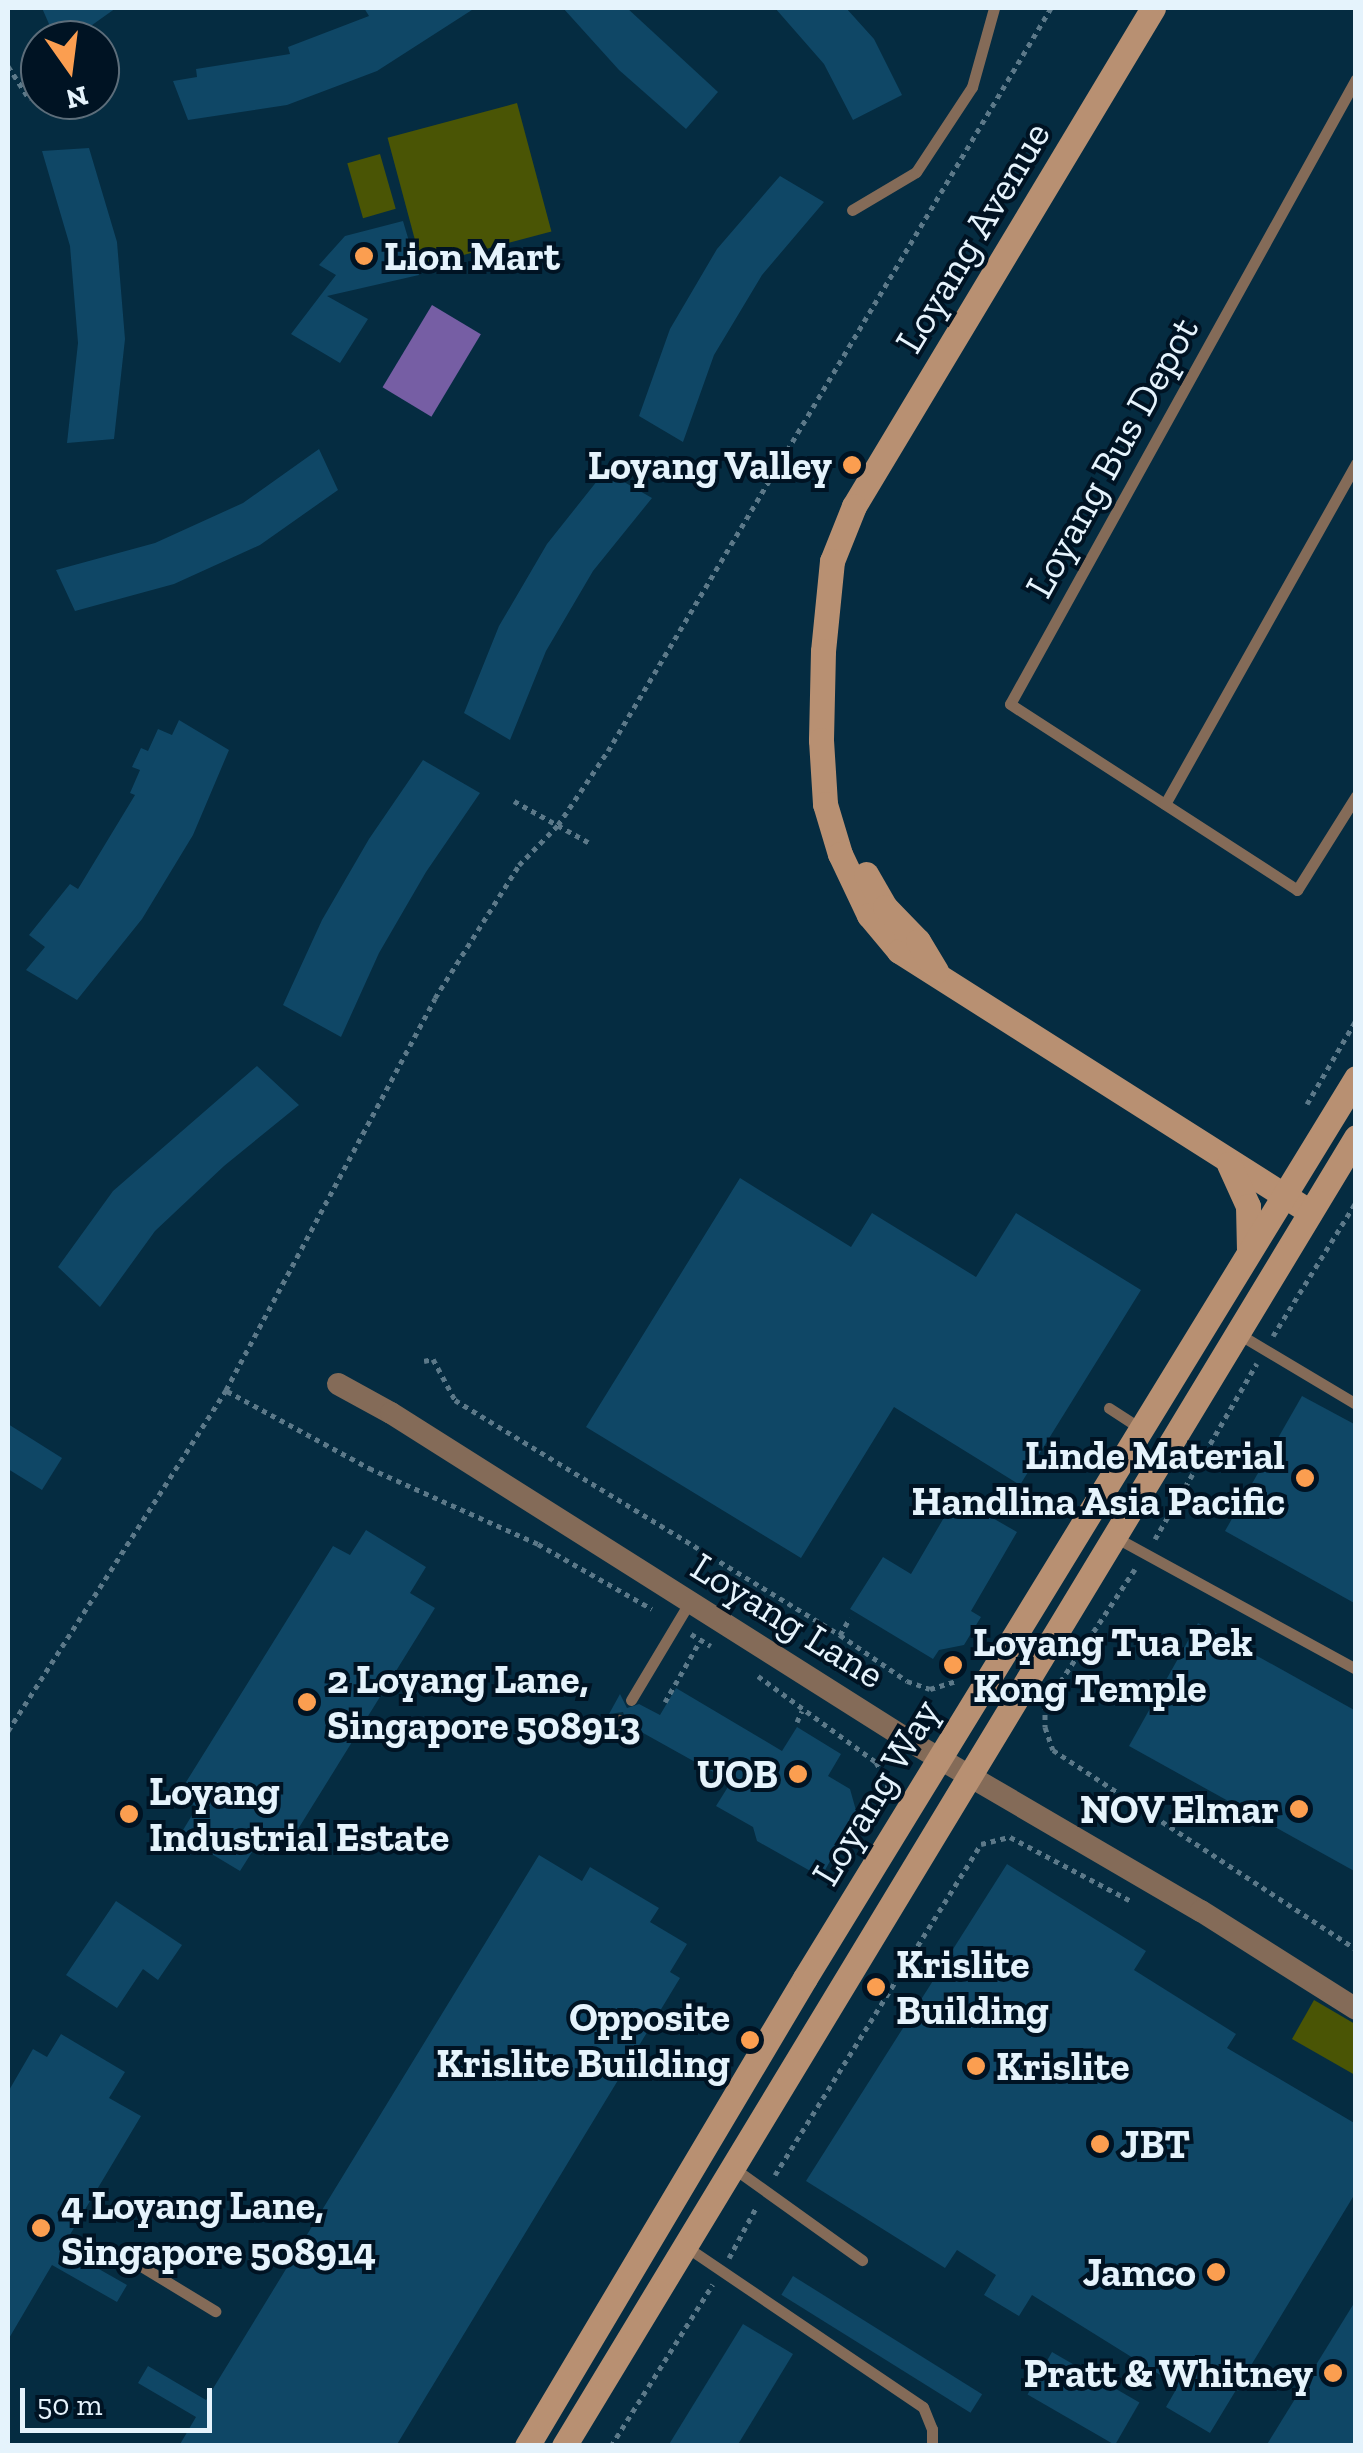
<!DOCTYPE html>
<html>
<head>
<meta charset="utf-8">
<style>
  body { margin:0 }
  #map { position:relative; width:1363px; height:2453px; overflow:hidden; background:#052c41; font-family:"Zilla Slab",serif }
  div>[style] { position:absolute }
  .green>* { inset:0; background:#4a5505; transform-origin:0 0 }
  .water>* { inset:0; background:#765ea4; transform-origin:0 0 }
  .building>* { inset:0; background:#0f4766; transform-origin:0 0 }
  .path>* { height:5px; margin-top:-2.5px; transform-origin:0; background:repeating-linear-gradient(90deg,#5c7989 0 5px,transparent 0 10px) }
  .lane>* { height:11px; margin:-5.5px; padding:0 5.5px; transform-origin:5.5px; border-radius:5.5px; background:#846b58 }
  .street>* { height:22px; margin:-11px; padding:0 11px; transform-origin:11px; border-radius:11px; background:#846b58 }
  .secondary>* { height:25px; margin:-12.5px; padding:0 12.5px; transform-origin:12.5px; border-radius:12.5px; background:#b89072 }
  .dots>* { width:28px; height:28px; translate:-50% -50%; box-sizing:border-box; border:5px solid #001323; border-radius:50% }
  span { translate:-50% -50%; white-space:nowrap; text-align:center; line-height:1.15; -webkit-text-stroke:8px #001323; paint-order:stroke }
  .street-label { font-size:40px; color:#e5f3fc }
  .poi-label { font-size:40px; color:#e5f3fc; font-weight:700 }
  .left { translate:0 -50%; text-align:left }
  .right { translate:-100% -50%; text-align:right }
  .frame { position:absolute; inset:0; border:10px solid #e5f3fc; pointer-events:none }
  .north { position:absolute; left:20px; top:20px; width:100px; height:100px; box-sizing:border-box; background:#001323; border:2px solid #5c6d7a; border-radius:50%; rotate:166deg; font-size:28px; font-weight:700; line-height:40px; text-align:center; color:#e5f3fc }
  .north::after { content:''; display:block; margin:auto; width:35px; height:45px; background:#fb9e50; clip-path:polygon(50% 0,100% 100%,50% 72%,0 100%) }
  .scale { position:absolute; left:20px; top:2388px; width:192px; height:45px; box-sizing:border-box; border:5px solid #e5f3fc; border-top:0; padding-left:12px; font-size:30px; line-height:35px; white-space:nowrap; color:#e5f3fc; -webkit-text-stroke:8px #001323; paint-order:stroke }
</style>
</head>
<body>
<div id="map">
  <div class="green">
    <div style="left:517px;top:103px;width:133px;height:134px;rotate:75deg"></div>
    <div style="left:380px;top:154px;width:57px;height:34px;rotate:74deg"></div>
    <div style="clip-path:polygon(1314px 2000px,1355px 2024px,1355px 2075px,1292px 2039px)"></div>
  </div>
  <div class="water">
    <div style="left:432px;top:305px;width:57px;height:96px;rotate:31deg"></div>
  </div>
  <div class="building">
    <div style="clip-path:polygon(42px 8px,116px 8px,71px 40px,56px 40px)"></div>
    <div style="clip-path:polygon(364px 8px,475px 8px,377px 71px,287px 105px,188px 120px,173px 81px,197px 77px,196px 69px,290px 54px,288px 47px,369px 16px)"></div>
    <div style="clip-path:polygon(563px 8px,627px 8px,718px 92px,686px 129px,619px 70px)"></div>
    <div style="clip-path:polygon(775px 8px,846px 8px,874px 39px,902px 95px,853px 120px,824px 64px)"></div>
    <div style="clip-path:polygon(89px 148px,117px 242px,125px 339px,114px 439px,67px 443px,78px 343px,70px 246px,42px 151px)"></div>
    <div style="clip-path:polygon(780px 176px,824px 202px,762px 275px,714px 355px,683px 442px,639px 416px,670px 329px,717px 249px)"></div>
    <div style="clip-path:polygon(403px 221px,419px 275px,327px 296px,368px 319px,340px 363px,291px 334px,336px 275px,319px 265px,345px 236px)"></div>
    <div style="clip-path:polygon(319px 449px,338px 490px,260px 545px,174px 584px,75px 611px,56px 570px,155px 543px,243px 503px)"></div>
    <div style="clip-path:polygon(605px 471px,652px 498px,593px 571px,546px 651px,510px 740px,464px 713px,499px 626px,547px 544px)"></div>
    <div style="clip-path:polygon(179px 720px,229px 750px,193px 835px,142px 919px,77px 1000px,26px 970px,45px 947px,29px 935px,70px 884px,78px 889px,135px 795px,130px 793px,140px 770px,132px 767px,141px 748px,148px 751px,158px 729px,172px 735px)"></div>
    <div style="clip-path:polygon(423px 760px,480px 793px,426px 872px,379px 953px,341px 1037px,283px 1005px,322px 920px,369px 839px)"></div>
    <div style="clip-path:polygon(257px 1066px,299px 1105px,224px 1166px,155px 1231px,100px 1307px,58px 1267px,113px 1191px)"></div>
    <div style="clip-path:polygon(740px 1178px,851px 1247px,872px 1213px,976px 1277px,1016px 1213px,1141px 1290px,1020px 1485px,894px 1407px,801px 1558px,586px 1427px)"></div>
    <div style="clip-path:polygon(1302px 1396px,1356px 1425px,1356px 1604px,1225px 1531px)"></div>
    <div style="clip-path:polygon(8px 1424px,62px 1458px,42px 1490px,8px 1469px)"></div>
    <div style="clip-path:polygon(956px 1497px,1017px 1532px,971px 1611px,981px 1617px,964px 1645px,939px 1650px,933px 1659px,850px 1609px,883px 1557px,911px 1574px)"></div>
    <div style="clip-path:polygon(366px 1530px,426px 1567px,410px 1593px,435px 1608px,282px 1855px,259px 1841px,240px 1871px,180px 1835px,197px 1807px,178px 1795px,333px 1546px,350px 1555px)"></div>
    <div style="clip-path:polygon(1198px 1623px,1356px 1711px,1356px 1872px,1129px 1746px)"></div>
    <div style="clip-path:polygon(676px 1688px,782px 1751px,797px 1727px,841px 1754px,828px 1776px,850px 1789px,857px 1814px,821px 1877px,757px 1841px,753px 1827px,716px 1806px,731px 1782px,627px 1724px,623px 1712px,609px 1714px,620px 1694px,627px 1708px,639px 1704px,660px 1715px)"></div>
    <div style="clip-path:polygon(539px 1855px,582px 1881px,590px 1867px,659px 1908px,650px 1922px,687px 1944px,670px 1972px,680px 1978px,396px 2446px,179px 2446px,196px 2417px,138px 2383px,148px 2366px,206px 2400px)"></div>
    <div style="clip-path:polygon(1007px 1864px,1146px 1951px,1134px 1970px,1236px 2034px,1227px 2048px,1356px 2124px,1356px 2192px,1210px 2433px,1166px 2407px,1178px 2386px,1032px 2295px,1019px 2316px,984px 2295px,996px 2275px,957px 2250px,945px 2268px,806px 2181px)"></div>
    <div style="clip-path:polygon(116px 1901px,182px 1945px,158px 1980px,143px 1969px,117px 2008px,66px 1975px)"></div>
    <div style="clip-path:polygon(61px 2034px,125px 2072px,109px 2098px,141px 2116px,62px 2248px,127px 2285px,117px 2302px,52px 2265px,8px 2340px,8px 2092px,33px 2049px,47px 2057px)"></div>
    <div style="left:793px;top:2276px;width:223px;height:22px;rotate:32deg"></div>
    <div style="clip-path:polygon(1356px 2300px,1356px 2446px,1266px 2446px)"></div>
    <div style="clip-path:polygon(743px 2324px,793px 2354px,737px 2446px,668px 2446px)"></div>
    <div style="left:1052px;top:2352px;width:101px;height:49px;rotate:30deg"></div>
  </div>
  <div class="path">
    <div style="left:8px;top:66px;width:40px;rotate:57.1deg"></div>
    <div style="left:514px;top:801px;width:85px;rotate:29deg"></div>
    <div style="left:1307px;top:1104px;width:97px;rotate:-59.7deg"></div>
    <div style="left:1273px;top:1336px;width:158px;rotate:-58.2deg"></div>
    <div style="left:424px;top:1361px;width:9px;rotate:-13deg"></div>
    <div style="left:433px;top:1359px;width:47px;rotate:61.8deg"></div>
    <div style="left:455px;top:1400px;width:451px;rotate:31.4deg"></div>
    <div style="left:840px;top:1635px;width:81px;rotate:34.5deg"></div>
    <div style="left:907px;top:1681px;width:24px;rotate:19deg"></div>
    <div style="left:930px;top:1689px;width:27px;rotate:-17deg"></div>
    <div style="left:227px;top:1391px;width:162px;rotate:28.5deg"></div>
    <div style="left:369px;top:1468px;width:185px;rotate:24.2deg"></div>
    <div style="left:538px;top:1544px;width:131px;rotate:29.7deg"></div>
    <div style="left:1155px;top:1539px;width:203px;rotate:-59.9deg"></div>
    <div style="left:1135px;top:1569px;width:163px;rotate:123.5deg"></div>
    <div style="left:1045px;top:1705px;width:22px;rotate:90deg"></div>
    <div style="left:1045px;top:1727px;width:24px;rotate:71deg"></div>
    <div style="left:1053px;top:1750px;width:363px;rotate:33.3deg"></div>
    <div style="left:691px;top:1634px;width:23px;rotate:31deg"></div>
    <div style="left:840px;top:1635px;width:20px;rotate:-60deg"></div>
    <div style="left:758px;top:1676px;width:146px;rotate:36.1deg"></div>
    <div style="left:876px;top:1762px;width:25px;rotate:61deg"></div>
    <div style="left:888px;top:1784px;width:13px;rotate:99deg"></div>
    <div style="left:665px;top:1702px;width:70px;rotate:-60.2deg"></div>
    <div style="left:797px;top:1722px;width:12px;rotate:-66deg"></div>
    <div style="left:8px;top:1731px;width:405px;rotate:-57.4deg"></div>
    <div style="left:226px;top:1390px;width:444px;rotate:-61.9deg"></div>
    <div style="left:435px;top:998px;width:157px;rotate:-57.7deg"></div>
    <div style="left:519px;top:865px;width:56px;rotate:-45.7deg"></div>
    <div style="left:558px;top:825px;width:89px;rotate:-56deg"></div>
    <div style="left:608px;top:751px;width:865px;rotate:-59.2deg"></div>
    <div style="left:775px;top:2175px;width:390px;rotate:-58.1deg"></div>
    <div style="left:981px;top:1844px;width:30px;rotate:-14deg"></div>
    <div style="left:1010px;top:1837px;width:139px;rotate:27.9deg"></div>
    <div style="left:729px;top:2258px;width:59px;rotate:-61.7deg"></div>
    <div style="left:611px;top:2446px;width:191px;rotate:-57.8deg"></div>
  </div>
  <div class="lane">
    <div style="left:1356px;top:79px;width:714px;rotate:118.97deg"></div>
    <div style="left:1010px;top:704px;width:342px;rotate:32.9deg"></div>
    <div style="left:1297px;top:890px;width:111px;rotate:-57.9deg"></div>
    <div style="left:852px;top:210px;width:74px;rotate:-30.7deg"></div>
    <div style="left:916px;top:172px;width:102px;rotate:-56.6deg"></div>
    <div style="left:972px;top:87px;width:82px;rotate:-74.4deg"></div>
    <div style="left:1165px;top:804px;width:391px;rotate:-60.7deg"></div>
    <div style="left:1237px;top:1333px;width:139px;rotate:30.8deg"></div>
    <div style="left:1109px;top:1408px;width:37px;rotate:33deg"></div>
    <div style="left:1113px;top:1536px;width:277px;rotate:28.7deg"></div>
    <div style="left:631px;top:1700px;width:113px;rotate:-59.1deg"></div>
    <div style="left:612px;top:1732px;width:14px;rotate:-60deg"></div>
    <div style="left:732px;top:2167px;width:160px;rotate:35.6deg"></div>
    <div style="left:685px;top:2246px;width:287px;rotate:34.1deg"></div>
    <div style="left:923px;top:2407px;width:24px;rotate:68deg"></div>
    <div style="left:932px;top:2429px;width:17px;rotate:90deg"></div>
    <div style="left:118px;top:2252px;width:114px;rotate:31.3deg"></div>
  </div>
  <div class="street">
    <div style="left:338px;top:1384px;width:60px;rotate:28.7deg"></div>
    <div style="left:391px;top:1413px;width:618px;rotate:32.3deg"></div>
    <div style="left:913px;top:1743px;width:333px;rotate:30.3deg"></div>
    <div style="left:1201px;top:1911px;width:183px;rotate:32.3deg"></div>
  </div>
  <div class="secondary">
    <div style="left:1153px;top:8px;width:581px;rotate:120.98deg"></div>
    <div style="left:854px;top:506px;width:59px;rotate:111.8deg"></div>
    <div style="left:832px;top:561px;width:90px;rotate:95.7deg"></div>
    <div style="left:823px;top:651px;width:89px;rotate:91.3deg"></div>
    <div style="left:821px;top:740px;width:64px;rotate:86.4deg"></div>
    <div style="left:825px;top:804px;width:52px;rotate:73.3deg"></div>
    <div style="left:840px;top:854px;width:68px;rotate:64.6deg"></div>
    <div style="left:869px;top:915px;width:47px;rotate:50.2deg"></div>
    <div style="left:899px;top:951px;width:487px;rotate:32.4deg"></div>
    <div style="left:866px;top:874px;width:38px;rotate:60deg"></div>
    <div style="left:885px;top:907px;width:47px;rotate:45.9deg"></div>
    <div style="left:918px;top:941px;width:35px;rotate:59deg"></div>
    <div style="left:1229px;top:1164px;width:46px;rotate:65.7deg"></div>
    <div style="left:1248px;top:1206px;width:43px;rotate:88.7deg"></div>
    <div style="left:527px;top:2446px;width:544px;rotate:-59.29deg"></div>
    <div style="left:805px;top:1978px;width:1055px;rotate:-58.52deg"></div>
    <div style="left:564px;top:2446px;width:1530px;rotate:-58.82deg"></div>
  </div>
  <div class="dots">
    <div style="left:364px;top:256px;background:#fb9e50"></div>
    <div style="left:852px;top:465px;background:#fb9e50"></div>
    <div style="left:1305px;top:1478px;background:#fb9e50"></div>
    <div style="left:953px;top:1665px;background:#fb9e50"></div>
    <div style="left:307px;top:1702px;background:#fb9e50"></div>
    <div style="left:798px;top:1774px;background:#fb9e50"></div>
    <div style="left:1299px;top:1809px;background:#fb9e50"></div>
    <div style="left:129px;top:1814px;background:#fb9e50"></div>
    <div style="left:876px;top:1987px;background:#fb9e50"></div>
    <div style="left:750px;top:2040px;background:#fb9e50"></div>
    <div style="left:976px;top:2066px;background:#fb9e50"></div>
    <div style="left:1100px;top:2144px;background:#fb9e50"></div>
    <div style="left:41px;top:2228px;background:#fb9e50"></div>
    <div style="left:1216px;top:2272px;background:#fb9e50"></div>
    <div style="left:1333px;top:2373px;background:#fb9e50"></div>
  </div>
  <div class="street-label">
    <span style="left:972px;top:237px;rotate:-59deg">Loyang Avenue</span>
    <span style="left:1111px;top:457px;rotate:-61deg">Loyang Bus Depot</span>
    <span style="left:788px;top:1620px;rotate:32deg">Loyang Lane</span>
    <span style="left:875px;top:1792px;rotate:-59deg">Loyang Way</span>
  </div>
  <div class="poi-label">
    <span class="left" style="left:384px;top:256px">Lion Mart</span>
    <span class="right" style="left:832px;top:465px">Loyang Valley</span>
    <span class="right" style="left:1285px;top:1478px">Linde Material<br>Handlina Asia Pacific</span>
    <span class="left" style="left:973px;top:1665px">Loyang Tua Pek<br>Kong Temple</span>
    <span class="left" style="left:327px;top:1702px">2 Loyang Lane,<br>Singapore 508913</span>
    <span class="right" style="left:778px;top:1774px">UOB</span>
    <span class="left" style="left:149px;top:1814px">Loyang<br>Industrial Estate</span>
    <span class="right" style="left:1279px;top:1809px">NOV Elmar</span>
    <span class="left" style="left:896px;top:1987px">Krislite<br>Building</span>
    <span class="right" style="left:730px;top:2040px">Opposite<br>Krislite Building</span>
    <span class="left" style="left:996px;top:2066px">Krislite</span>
    <span class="left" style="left:1120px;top:2144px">JBT</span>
    <span class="left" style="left:61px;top:2228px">4 Loyang Lane,<br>Singapore 508914</span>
    <span class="right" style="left:1196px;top:2272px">Jamco</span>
    <span class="right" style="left:1313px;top:2373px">Pratt &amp; Whitney</span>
  </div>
  <div class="frame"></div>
  <div class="north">N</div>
  <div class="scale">50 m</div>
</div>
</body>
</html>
